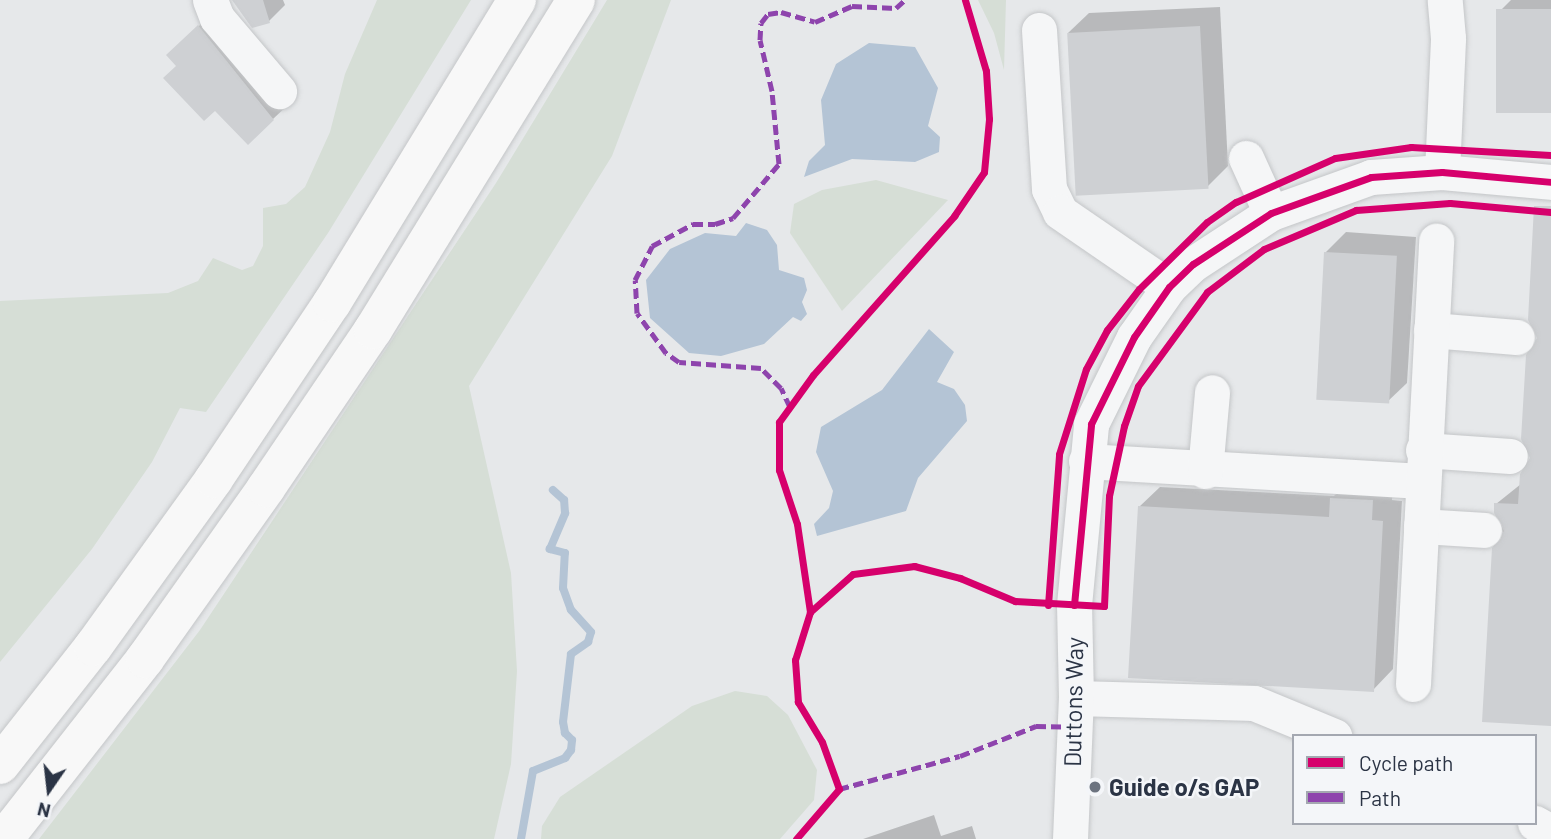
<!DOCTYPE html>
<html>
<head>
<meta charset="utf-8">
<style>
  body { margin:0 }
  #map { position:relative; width:1551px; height:839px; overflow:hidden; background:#e6e8ea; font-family:Barlow,sans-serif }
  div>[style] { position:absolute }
  .green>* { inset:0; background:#d6ded6 }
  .water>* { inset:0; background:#b4c4d5 }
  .shadow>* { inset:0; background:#0003 }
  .stream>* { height:8px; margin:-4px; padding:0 4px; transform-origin:4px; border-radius:4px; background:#b4c4d5 }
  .building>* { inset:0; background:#ced0d3; transform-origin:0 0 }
  .roads { filter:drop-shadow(0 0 2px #c4c6c8) drop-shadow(0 0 2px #c4c6c8) }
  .minor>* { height:35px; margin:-17.5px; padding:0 17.5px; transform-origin:17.5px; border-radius:17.5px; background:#f5f6f7 }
  .highway>* { height:38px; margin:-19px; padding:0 19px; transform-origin:19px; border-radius:19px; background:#f8f8f8 }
  .quiet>* { height:5px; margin-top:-2.5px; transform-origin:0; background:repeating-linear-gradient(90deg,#8e44ad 0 10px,transparent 0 15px) }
  .cycleway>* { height:7px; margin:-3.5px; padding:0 3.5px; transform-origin:3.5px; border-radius:3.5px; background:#d6006c }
  .dots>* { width:19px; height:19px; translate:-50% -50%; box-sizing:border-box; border:4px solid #f4f6f9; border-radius:50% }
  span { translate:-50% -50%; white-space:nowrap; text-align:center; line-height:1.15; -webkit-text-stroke:5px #f4f6f9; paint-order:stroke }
  .street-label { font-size:24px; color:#2b3445 }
  .poi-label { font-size:24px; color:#2b3445; font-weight:700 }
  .left { translate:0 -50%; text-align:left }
  .legend { position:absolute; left:1292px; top:734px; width:245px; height:91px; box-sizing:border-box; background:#f4f6f9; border:2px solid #a4a8b1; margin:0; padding:9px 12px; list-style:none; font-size:21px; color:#2b3445 }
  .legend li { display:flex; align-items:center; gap:14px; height:35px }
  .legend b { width:35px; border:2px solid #a4a8b1 }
  .north { position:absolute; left:14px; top:755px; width:70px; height:70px; -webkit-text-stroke:5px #f4f6f9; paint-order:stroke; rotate:194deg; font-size:19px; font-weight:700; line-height:28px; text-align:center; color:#2b3445 }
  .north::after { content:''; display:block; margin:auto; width:24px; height:32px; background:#2b3445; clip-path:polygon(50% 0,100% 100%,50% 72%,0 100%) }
</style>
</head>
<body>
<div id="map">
  <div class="green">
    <div style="clip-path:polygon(377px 0,471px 0,328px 233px,206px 412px,180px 408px,152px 462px,92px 549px,0 662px,0 301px,168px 293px,198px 281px,213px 258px,242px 270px,253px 266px,263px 246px,263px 208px,286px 204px,305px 187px,330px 132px,345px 74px)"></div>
    <div style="clip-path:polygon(607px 0,671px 0,612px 156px,469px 386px,511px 573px,517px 671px,511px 764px,494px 839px,39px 839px,200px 630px,496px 183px)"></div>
    <div style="clip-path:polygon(978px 0,1006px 0,1004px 70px,994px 33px)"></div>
    <div style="clip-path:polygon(876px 180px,948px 200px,842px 311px,790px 233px,794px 204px,822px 190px)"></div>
    <div style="clip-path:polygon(735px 691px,767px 696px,788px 715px,817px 770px,814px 800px,780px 839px,541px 839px,542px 826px,560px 797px,692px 706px)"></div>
  </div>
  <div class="water">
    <div style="clip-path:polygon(869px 43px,915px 47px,938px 88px,928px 126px,940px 137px,939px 152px,915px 162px,852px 159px,804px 177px,809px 161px,825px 145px,821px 100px,836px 64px)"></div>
    <div style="clip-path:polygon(746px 223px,767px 230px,777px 245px,779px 270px,804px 278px,807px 290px,802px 302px,807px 314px,801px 321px,793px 317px,764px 344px,721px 356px,689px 353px,650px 318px,646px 280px,670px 249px,705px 233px,736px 236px)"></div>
    <div style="clip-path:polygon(929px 329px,954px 352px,937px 382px,954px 389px,965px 405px,967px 421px,918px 478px,906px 511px,817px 536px,814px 524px,829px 508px,833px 491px,816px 452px,821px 427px,882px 390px)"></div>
  </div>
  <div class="shadow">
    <div style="clip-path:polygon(233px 0,283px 0,285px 5px,269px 21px,253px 26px)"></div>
    <div style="clip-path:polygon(1511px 0,1551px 0,1551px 112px,1498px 13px)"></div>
    <div style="clip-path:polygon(1220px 7px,1228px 166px,1207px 187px,1068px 33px,1089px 13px)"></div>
    <div style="clip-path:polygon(215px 11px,289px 104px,273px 119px,178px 66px,184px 40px)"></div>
    <div style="clip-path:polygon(1551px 220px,1551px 725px,1496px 504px,1521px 484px,1532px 458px)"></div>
    <div style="clip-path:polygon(1346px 232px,1416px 237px,1407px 383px,1386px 403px,1325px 253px)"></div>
    <div style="clip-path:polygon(1352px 479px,1393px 481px,1392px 500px,1402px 501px,1393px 669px,1373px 690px,1139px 507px,1160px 487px,1334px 496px)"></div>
    <div style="clip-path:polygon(934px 815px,941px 836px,972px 826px,976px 839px,863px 839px)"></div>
  </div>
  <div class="stream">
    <div style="left:521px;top:839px;width:69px;rotate:-80deg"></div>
    <div style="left:533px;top:771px;width:35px;rotate:-22deg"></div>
    <div style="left:565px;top:758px;width:10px;rotate:-53deg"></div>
    <div style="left:571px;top:750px;width:10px;rotate:-84deg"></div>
    <div style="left:572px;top:740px;width:10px;rotate:-135deg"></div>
    <div style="left:565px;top:733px;width:11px;rotate:-100deg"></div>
    <div style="left:563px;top:722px;width:68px;rotate:-83.3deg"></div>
    <div style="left:571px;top:654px;width:21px;rotate:-35deg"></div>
    <div style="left:588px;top:642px;width:10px;rotate:-73deg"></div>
    <div style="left:591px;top:632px;width:30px;rotate:-132deg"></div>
    <div style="left:571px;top:610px;width:23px;rotate:-110deg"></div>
    <div style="left:563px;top:588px;width:35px;rotate:-87deg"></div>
    <div style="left:565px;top:553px;width:16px;rotate:-165deg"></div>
    <div style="left:550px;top:549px;width:39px;rotate:-67deg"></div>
    <div style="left:565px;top:513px;width:13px;rotate:-94deg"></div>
    <div style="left:564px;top:500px;width:15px;rotate:-138deg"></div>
  </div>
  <div class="building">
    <div style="clip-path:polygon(232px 0,263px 0,270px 23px,252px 28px)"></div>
    <div style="left:1551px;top:9px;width:104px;height:55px;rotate:90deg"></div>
    <div style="clip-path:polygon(198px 25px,274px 120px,248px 145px,215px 111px,204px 121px,163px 78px,176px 66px,166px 55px)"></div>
    <div style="left:1200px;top:26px;width:163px;height:133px;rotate:87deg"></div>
    <div style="clip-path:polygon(1534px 206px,1551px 206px,1551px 726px,1482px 722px,1492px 548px,1504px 531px,1494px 513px,1494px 503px,1518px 504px,1520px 474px,1530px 458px,1521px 439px,1526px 355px,1537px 338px,1528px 320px)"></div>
    <div style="left:1324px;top:252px;width:73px;height:148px;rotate:3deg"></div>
    <div style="clip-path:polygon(1330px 498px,1373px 500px,1372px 520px,1383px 521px,1374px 692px,1128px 678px,1138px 506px,1329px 517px)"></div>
  </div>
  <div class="roads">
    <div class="minor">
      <div style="left:210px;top:0;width:19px;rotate:69deg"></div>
      <div style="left:217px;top:18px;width:96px;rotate:49.7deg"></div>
      <div style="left:1039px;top:30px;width:159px;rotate:86.4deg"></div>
      <div style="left:1049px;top:189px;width:25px;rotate:64deg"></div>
      <div style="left:1060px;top:212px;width:132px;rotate:34.5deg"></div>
      <div style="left:1246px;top:158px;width:60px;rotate:65.6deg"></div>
      <div style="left:1442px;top:172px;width:134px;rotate:-87.4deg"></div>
      <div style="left:1448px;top:38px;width:38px;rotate:-95deg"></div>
      <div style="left:1431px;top:330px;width:86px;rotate:4.7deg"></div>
      <div style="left:1423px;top:450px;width:87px;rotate:3.9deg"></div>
      <div style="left:1086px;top:461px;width:336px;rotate:3.4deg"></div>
      <div style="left:1205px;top:471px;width:79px;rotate:-84.9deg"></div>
      <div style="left:1421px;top:526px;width:63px;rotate:3.6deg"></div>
      <div style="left:1413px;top:684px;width:444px;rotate:-87deg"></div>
      <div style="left:1076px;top:698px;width:178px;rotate:1.6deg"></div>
      <div style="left:1254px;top:703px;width:87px;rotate:22.4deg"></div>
      <div style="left:1535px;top:823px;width:18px;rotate:29deg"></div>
      <div style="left:1070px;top:839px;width:141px;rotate:-87.6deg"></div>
      <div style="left:1076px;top:698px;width:93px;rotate:-91.2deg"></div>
      <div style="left:1074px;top:605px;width:182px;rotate:-84.6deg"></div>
      <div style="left:1091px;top:424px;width:97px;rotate:-63.7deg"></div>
      <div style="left:1134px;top:337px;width:61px;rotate:-55deg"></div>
      <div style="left:1169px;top:287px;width:33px;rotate:-44deg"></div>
      <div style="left:1193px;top:264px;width:93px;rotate:-33.2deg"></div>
      <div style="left:1271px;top:213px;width:106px;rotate:-19.8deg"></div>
      <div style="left:1371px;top:177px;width:71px;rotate:-4deg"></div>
      <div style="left:1442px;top:172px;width:109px;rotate:5.2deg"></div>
    </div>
    <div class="highway">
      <div style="left:0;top:765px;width:150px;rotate:-51.8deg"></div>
      <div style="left:93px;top:647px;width:207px;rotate:-54.2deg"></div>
      <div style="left:214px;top:479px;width:212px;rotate:-56.2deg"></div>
      <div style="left:332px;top:303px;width:355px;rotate:-58.6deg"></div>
      <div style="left:4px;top:839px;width:229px;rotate:-51.9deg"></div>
      <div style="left:145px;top:659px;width:209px;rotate:-54.7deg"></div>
      <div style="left:266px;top:488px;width:191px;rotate:-55.9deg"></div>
      <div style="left:373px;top:330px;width:387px;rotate:-58.4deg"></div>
    </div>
  </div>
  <div class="quiet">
    <div style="left:790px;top:407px;width:21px;rotate:-115deg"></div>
    <div style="left:781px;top:388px;width:28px;rotate:-135deg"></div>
    <div style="left:761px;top:368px;width:82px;rotate:-175.8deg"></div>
    <div style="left:679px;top:362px;width:16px;rotate:-145deg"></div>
    <div style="left:666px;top:353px;width:49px;rotate:-125.9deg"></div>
    <div style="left:637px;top:313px;width:33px;rotate:-93deg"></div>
    <div style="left:635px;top:280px;width:38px;rotate:-63deg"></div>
    <div style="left:652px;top:246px;width:47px;rotate:-28.2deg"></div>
    <div style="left:693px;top:224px;width:22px"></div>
    <div style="left:715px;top:224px;width:19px;rotate:-18deg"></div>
    <div style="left:733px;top:218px;width:71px;rotate:-49.6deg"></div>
    <div style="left:779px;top:164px;width:73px;rotate:-95.5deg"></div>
    <div style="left:772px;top:91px;width:52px;rotate:-103.2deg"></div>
    <div style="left:760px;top:40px;width:17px;rotate:-87deg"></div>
    <div style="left:761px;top:23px;width:11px;rotate:-52deg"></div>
    <div style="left:768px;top:14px;width:13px;rotate:-9deg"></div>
    <div style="left:781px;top:12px;width:35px;rotate:16deg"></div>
    <div style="left:815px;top:22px;width:40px;rotate:-23.4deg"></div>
    <div style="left:852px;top:6px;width:44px;rotate:2.6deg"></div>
    <div style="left:896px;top:8px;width:12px;rotate:-42deg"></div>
    <div style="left:839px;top:789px;width:125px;rotate:-15.3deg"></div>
    <div style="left:960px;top:756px;width:82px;rotate:-21.5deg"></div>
    <div style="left:1036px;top:726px;width:39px;rotate:1deg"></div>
  </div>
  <div class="cycleway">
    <div style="left:1048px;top:605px;width:151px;rotate:-85.8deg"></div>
    <div style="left:1059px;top:454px;width:89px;rotate:-72.4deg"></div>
    <div style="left:1086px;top:369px;width:44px;rotate:-61.7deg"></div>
    <div style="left:1107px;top:330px;width:52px;rotate:-52deg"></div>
    <div style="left:1139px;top:289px;width:95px;rotate:-44.6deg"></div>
    <div style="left:1207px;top:222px;width:35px;rotate:-35deg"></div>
    <div style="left:1236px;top:202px;width:108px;rotate:-24deg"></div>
    <div style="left:1335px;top:158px;width:77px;rotate:-8.2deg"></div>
    <div style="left:1411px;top:147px;width:140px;rotate:3.3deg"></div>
    <div style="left:1074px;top:605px;width:182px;rotate:-84.6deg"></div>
    <div style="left:1091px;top:424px;width:97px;rotate:-63.7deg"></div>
    <div style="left:1134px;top:337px;width:61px;rotate:-55deg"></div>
    <div style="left:1169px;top:287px;width:33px;rotate:-44deg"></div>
    <div style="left:1193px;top:264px;width:93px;rotate:-33.2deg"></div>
    <div style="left:1271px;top:213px;width:106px;rotate:-19.8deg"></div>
    <div style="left:1371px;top:177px;width:71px;rotate:-4deg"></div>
    <div style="left:1442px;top:172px;width:109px;rotate:5.2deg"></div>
    <div style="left:810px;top:612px;width:89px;rotate:-98.4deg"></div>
    <div style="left:797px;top:524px;width:57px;rotate:-108.4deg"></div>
    <div style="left:779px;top:470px;width:48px;rotate:-90deg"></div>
    <div style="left:779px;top:422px;width:58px;rotate:-54.1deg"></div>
    <div style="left:813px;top:375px;width:213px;rotate:-48.4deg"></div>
    <div style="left:954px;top:216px;width:53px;rotate:-55.7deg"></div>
    <div style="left:984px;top:172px;width:53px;rotate:-84.6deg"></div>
    <div style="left:989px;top:119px;width:48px;rotate:-93.6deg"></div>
    <div style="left:986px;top:71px;width:74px;rotate:-106.5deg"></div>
    <div style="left:796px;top:839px;width:66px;rotate:-49.3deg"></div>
    <div style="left:839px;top:789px;width:50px;rotate:-109.9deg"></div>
    <div style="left:822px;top:742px;width:47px;rotate:-121deg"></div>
    <div style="left:798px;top:702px;width:42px;rotate:-94.1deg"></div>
    <div style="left:795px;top:660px;width:50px;rotate:-72.6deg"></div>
    <div style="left:810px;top:612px;width:57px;rotate:-41.5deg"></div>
    <div style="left:853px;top:574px;width:62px;rotate:-7.5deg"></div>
    <div style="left:914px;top:566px;width:48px;rotate:14.6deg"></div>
    <div style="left:960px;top:578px;width:60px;rotate:22.7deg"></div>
    <div style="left:1015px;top:601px;width:89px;rotate:3.2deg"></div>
    <div style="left:1104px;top:606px;width:110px;rotate:-87.4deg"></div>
    <div style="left:1109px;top:496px;width:72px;rotate:-77.9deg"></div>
    <div style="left:1124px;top:426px;width:42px;rotate:-70.7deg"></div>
    <div style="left:1138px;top:386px;width:117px;rotate:-53.7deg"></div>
    <div style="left:1207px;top:292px;width:71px;rotate:-37deg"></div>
    <div style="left:1264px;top:249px;width:100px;rotate:-23deg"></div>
    <div style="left:1356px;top:210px;width:94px;rotate:-4.3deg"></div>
    <div style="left:1450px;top:203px;width:101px;rotate:5.1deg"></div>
  </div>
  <div class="dots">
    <div style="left:1095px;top:787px;background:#6c737f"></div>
  </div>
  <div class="street-label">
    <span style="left:1073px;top:702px;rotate:-89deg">Duttons Way</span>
  </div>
  <div class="poi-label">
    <span class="left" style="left:1109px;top:787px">Guide o/s GAP</span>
  </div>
  <ul class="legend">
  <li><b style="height:9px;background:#d6006c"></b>Cycle path</li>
  <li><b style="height:9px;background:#8e44ad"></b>Path</li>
  </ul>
  <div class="north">N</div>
</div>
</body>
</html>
